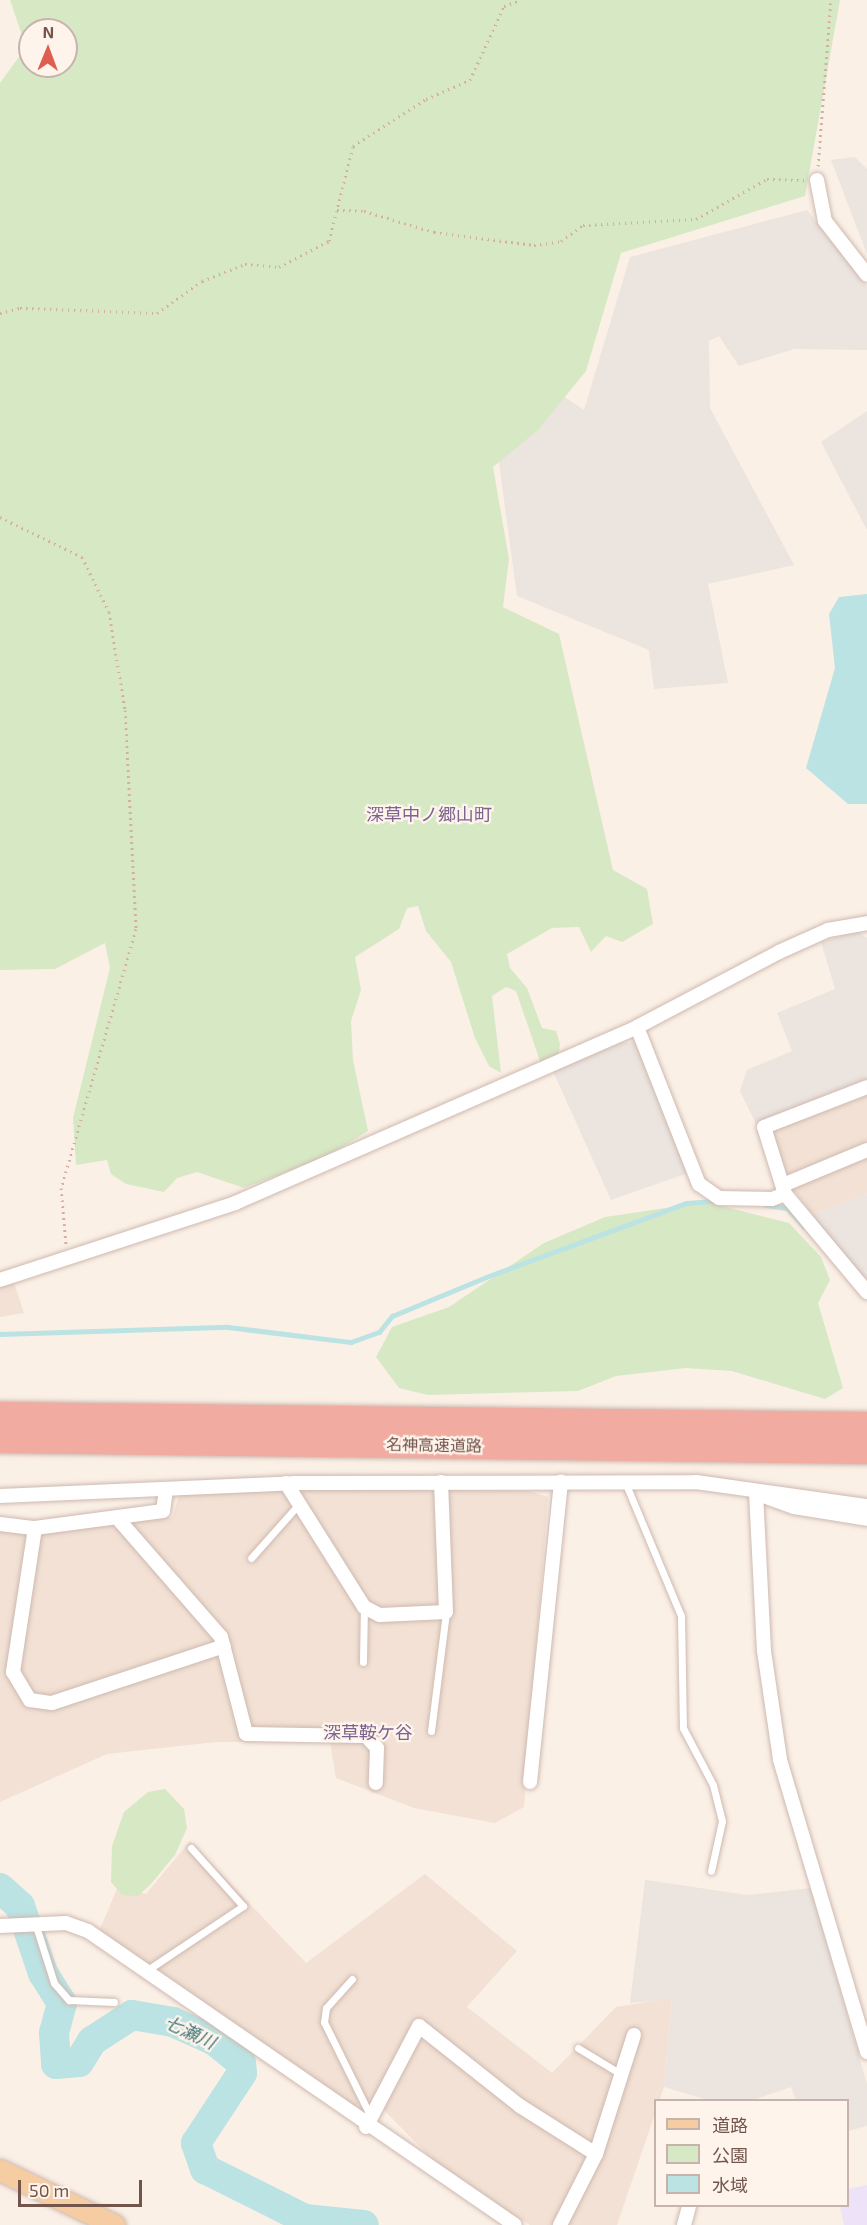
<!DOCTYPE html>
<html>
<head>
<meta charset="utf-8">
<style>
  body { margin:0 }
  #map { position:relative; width:867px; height:2225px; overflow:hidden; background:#fbf0e6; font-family:"Exo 2","Noto Sans JP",sans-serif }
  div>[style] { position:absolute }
  .residential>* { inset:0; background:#f2e1d4 }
  .industrial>* { inset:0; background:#ebe4df }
  .education>* { inset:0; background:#ede2f7 }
  .green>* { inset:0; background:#d7e8c5 }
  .water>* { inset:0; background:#bbe3e3 }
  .stream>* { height:5px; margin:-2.5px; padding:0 2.5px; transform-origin:2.5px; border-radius:2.5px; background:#bbe3e3 }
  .river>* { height:30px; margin:-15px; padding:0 15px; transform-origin:15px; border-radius:15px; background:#bbe3e3 }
  .path>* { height:3px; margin-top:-1.5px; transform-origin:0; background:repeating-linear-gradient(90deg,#d4afa2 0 1.5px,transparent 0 6px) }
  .roads { filter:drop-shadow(0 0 2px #ceb9b0) drop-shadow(0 0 2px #ceb9b0) }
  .lane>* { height:7px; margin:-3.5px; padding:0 3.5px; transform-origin:3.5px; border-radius:3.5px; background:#fff }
  .street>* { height:14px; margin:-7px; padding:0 7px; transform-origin:7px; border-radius:7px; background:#fff }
  .primary>* { height:21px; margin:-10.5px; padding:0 10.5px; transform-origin:10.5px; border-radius:10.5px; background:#f6cca2 }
  .highway>* { height:26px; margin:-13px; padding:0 13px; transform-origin:13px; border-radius:13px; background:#f2aba0 }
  span { translate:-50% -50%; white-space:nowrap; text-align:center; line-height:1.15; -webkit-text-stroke:4.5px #fef4ec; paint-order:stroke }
  .street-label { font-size:16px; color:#73554c }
  .neighbourhood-label { font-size:18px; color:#7b648f }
  .water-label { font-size:18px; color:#407577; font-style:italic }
  .legend { position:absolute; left:654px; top:2099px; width:195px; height:108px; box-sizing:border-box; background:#fef4ec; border:2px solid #c6b4ac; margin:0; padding:8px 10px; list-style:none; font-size:18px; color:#73554c }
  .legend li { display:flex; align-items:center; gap:12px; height:30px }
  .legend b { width:30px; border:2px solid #c6b4ac }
  .north { position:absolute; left:18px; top:18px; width:60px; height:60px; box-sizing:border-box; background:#fef4ec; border:2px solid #c6b4ac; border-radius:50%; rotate:1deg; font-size:16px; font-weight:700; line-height:24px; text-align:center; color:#73554c }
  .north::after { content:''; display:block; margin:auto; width:21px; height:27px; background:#de5f52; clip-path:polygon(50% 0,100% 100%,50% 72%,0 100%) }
  .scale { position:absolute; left:18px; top:2180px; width:124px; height:27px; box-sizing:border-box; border:3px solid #73554c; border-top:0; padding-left:8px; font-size:18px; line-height:21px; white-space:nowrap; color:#73554c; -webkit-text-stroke:4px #fef4ec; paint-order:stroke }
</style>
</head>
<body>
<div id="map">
  <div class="residential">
    <div style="clip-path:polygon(867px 1090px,867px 1142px,787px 1175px,770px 1128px)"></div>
    <div style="clip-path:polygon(867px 1153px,867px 1194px,813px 1215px,790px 1185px)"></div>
    <div style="clip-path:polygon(14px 1283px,24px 1313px,0 1317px,0 1286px)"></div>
    <div style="clip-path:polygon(361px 1488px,529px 1491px,548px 1497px,524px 1807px,495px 1823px,414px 1808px,336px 1778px,330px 1742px,216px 1742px,107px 1754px,0 1802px,0 1528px,172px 1517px,180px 1493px)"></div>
    <div style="clip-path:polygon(190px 1841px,306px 1963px,425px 1874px,517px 1951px,467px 2007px,552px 2073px,616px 2007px,672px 1998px,664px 2087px,617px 2225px,530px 2225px,448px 2175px,372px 2098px,347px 2110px,99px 1932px,118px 1886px,146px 1894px)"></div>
  </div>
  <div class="industrial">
    <div style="clip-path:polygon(855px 157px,867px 169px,867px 254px,831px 160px)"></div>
    <div style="clip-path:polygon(807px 210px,867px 286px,867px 350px,794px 349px,739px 366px,719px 336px,709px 341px,710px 408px,794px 565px,708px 584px,728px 683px,654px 689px,649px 650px,517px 596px,494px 426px,517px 365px,584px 410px,630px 257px)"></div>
    <div style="clip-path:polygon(867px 411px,867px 530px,821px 442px)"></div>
    <div style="clip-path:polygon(857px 931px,867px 938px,867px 1083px,756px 1124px,740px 1091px,747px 1070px,792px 1051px,777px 1013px,835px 989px,821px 942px)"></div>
    <div style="clip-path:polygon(638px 1042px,688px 1173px,611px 1200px,552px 1069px,620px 1043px)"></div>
    <div style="clip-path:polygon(867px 1194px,867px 1280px,836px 1250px,813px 1215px)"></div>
    <div style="clip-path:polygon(645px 1880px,748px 1895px,811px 1888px,867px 2084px,867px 2126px,848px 2131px,848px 2100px,796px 2100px,791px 2087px,753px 2100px,708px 2100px,664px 2087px,672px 1999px,630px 2003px)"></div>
  </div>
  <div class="education">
    <div style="clip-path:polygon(867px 2185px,867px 2225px,844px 2225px,840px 2206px,848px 2206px,848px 2189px)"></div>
  </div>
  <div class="green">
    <div style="clip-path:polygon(evenodd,10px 0,840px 0,805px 196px,621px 253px,586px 371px,538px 430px,493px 467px,509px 559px,503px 607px,559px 634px,613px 870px,647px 889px,653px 924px,622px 942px,606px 936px,591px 952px,579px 927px,552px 928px,507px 954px,510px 968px,527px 988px,542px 1028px,556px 1031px,560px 1044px,558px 1057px,541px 1064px,516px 991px,506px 987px,492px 996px,501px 1073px,489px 1066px,475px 1038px,451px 962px,426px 931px,418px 906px,407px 908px,399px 929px,355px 957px,361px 990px,351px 1021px,353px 1060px,368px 1131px,327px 1156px,244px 1188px,197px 1172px,177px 1178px,164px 1192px,126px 1184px,111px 1174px,107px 1160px,76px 1165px,73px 1118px,110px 968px,105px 943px,55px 969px,0 970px,0 83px,26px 47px,10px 0,30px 30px,66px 30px,66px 66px,30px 66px,30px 30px)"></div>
    <div style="clip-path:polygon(706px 1202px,789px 1223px,821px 1257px,830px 1280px,818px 1303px,843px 1388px,825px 1399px,732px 1371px,686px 1368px,616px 1376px,578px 1391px,428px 1395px,399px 1388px,376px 1357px,392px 1327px,449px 1307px,544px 1243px,605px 1217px)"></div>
    <div style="clip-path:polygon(165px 1789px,184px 1809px,187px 1828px,175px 1855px,151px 1884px,138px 1896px,122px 1895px,111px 1882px,112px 1846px,124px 1812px,148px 1792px)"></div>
  </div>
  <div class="water">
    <div style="clip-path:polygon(867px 594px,867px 804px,848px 804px,806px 768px,835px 668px,829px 614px,839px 597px)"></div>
  </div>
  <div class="stream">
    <div style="left:765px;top:1205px;width:22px;rotate:8deg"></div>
    <div style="left:787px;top:1208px;width:25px;rotate:48deg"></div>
    <div style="left:0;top:1334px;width:228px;rotate:-1.8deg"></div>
    <div style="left:228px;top:1327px;width:124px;rotate:7deg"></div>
    <div style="left:351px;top:1342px;width:30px;rotate:-20deg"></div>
    <div style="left:379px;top:1332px;width:21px;rotate:-51deg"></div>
    <div style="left:392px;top:1316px;width:102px;rotate:-22.5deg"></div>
    <div style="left:486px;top:1277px;width:213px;rotate:-20.3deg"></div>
    <div style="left:686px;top:1203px;width:31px;rotate:-4deg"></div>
  </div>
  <div class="river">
    <div style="left:0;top:1888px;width:27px;rotate:42deg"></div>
    <div style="left:20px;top:1906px;width:71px;rotate:71.1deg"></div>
    <div style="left:43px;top:1973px;width:36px;rotate:58deg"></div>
    <div style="left:62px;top:2003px;width:31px;rotate:105deg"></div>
    <div style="left:54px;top:2033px;width:31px;rotate:86deg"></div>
    <div style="left:56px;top:2064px;width:23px;rotate:-5deg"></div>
    <div style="left:79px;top:2062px;width:25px;rotate:-58deg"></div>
    <div style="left:92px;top:2041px;width:48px;rotate:-33deg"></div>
    <div style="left:132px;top:2015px;width:42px;rotate:9.7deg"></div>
    <div style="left:173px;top:2022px;width:46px;rotate:24.3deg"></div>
    <div style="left:215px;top:2041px;width:33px;rotate:39deg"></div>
    <div style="left:241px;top:2062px;width:11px;rotate:85deg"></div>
    <div style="left:242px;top:2073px;width:84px;rotate:123.3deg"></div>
    <div style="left:196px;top:2143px;width:28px;rotate:71deg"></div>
    <div style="left:205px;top:2169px;width:112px;rotate:26.6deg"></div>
    <div style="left:305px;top:2219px;width:59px;rotate:5.8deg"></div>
  </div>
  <div class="path">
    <div style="left:818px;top:166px;width:167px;rotate:-85.5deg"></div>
    <div style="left:337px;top:210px;width:27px;rotate:2deg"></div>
    <div style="left:364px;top:211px;width:73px;rotate:16.7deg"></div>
    <div style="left:434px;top:232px;width:101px;rotate:7.4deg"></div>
    <div style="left:534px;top:245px;width:27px;rotate:-8deg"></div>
    <div style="left:561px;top:241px;width:27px;rotate:-36deg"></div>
    <div style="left:583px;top:225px;width:113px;rotate:-3deg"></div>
    <div style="left:696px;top:219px;width:81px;rotate:-29.4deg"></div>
    <div style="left:767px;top:179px;width:37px;rotate:2deg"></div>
    <div style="left:0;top:313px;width:21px;rotate:-14deg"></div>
    <div style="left:20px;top:308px;width:137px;rotate:2.1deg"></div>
    <div style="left:157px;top:313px;width:55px;rotate:-35.4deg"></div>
    <div style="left:202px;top:281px;width:46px;rotate:-21.6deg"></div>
    <div style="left:245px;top:264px;width:34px;rotate:5deg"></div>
    <div style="left:279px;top:267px;width:56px;rotate:-27.5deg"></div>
    <div style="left:329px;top:241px;width:98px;rotate:-75.8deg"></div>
    <div style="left:353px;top:146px;width:87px;rotate:-32.8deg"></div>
    <div style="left:426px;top:99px;width:48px;rotate:-23.4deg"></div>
    <div style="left:470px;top:80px;width:81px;rotate:-65.3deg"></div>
    <div style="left:504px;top:6px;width:18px;rotate:-19deg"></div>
    <div style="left:0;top:517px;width:91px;rotate:26deg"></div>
    <div style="left:82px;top:557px;width:61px;rotate:63.9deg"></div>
    <div style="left:109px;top:612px;width:99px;rotate:80.7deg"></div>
    <div style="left:125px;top:710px;width:219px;rotate:87.1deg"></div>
    <div style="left:136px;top:929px;width:270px;rotate:106.1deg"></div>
    <div style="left:61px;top:1188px;width:56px;rotate:84.9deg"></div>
  </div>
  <div class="roads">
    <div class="lane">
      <div style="left:625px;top:1482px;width:145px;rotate:67.3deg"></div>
      <div style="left:681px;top:1616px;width:112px;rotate:89deg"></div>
      <div style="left:683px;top:1728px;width:64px;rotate:62.2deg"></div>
      <div style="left:713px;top:1785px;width:37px;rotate:76deg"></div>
      <div style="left:722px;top:1821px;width:51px;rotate:102.4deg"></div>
      <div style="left:251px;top:1558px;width:72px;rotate:-48.4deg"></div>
      <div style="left:363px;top:1662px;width:55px;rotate:-89deg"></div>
      <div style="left:431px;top:1731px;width:120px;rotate:-82.8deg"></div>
      <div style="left:35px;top:1923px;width:63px;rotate:72.4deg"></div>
      <div style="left:54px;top:1983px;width:23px;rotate:49deg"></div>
      <div style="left:69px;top:2000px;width:45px;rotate:2.5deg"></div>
      <div style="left:146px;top:1971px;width:117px;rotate:-33.8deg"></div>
      <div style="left:243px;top:1906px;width:78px;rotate:-131.9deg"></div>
      <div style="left:352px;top:1979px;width:39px;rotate:132deg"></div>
      <div style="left:326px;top:2008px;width:14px;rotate:98deg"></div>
      <div style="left:324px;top:2022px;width:106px;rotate:63.7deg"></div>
      <div style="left:578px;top:2048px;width:50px;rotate:31.2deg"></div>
    </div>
    <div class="street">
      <div style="left:817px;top:180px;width:42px;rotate:79deg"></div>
      <div style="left:825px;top:221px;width:68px;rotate:52.1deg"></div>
      <div style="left:637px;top:1027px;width:169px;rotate:68.5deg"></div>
      <div style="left:699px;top:1184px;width:24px;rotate:35deg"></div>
      <div style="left:719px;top:1198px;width:53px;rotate:1.1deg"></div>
      <div style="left:772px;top:1199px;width:14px;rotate:-21deg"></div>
      <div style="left:785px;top:1194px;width:128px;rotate:50.1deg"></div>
      <div style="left:783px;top:1185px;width:91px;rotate:-22.6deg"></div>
      <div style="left:785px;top:1194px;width:70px;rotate:-107.4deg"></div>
      <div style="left:764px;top:1127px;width:110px;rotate:-21.2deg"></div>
      <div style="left:0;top:1280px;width:247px;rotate:-18.1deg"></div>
      <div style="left:235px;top:1203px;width:439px;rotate:-23.6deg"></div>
      <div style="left:637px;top:1027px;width:161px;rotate:-27.8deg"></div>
      <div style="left:779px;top:952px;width:54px;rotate:-24.2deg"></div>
      <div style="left:828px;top:930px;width:40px;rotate:-10deg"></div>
      <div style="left:286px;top:1483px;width:146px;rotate:57.8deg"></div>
      <div style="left:364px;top:1607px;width:18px;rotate:27deg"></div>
      <div style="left:380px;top:1615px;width:66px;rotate:-2.6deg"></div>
      <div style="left:446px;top:1612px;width:130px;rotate:-92.2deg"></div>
      <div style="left:756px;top:1493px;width:158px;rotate:87.1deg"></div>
      <div style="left:764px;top:1651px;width:110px;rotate:81.6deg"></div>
      <div style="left:780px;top:1760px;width:305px;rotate:73.4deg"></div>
      <div style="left:0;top:1496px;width:294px;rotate:-2.5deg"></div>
      <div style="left:294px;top:1483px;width:402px;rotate:-0.1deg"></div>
      <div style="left:696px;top:1482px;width:173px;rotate:8deg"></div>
      <div style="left:766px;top:1497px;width:30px;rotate:20deg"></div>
      <div style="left:794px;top:1507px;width:74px;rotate:9.3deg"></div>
      <div style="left:119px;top:1520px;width:155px;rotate:48.9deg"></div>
      <div style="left:221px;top:1637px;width:100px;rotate:75.5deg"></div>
      <div style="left:246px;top:1734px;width:120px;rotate:1deg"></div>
      <div style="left:366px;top:1736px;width:16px;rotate:47deg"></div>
      <div style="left:377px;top:1748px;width:35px;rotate:92deg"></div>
      <div style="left:0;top:1524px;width:35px;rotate:7deg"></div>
      <div style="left:35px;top:1528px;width:129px;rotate:-7.6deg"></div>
      <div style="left:163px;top:1511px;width:22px;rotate:-82deg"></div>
      <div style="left:35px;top:1528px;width:146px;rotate:98.7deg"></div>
      <div style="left:13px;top:1672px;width:33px;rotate:59deg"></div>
      <div style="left:30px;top:1700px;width:22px;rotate:8deg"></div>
      <div style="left:52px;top:1703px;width:181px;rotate:-18.3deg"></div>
      <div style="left:530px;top:1782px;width:302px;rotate:-84.1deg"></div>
      <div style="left:0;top:1926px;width:66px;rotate:-2.6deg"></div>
      <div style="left:66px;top:1923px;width:23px;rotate:20deg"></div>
      <div style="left:88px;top:1931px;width:518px;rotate:34.55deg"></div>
      <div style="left:366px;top:2127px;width:114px;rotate:-62.3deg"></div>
      <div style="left:419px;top:2026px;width:129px;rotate:38.4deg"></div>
      <div style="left:520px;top:2106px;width:90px;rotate:32.3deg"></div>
      <div style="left:596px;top:2154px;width:80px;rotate:116.9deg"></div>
      <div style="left:596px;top:2154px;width:125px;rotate:-72.3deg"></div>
      <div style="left:684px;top:2225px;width:20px;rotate:-75deg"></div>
    </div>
    <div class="primary">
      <div style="left:0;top:2170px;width:127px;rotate:25.6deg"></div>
    </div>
    <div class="highway">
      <div style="left:0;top:1415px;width:867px;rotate:0.66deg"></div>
      <div style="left:0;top:1440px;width:867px;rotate:0.73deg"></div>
    </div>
  </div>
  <div class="street-label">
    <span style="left:434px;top:1445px;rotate:1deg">名神高速道路</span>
  </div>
  <div class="neighbourhood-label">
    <span style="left:429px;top:814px">深草中ノ郷山町</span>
    <span style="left:368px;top:1732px">深草鞍ケ谷</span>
  </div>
  <div class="water-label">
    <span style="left:190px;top:2032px;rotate:25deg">七瀬川</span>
  </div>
  <ul class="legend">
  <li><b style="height:8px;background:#f6cca2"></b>道路</li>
  <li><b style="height:16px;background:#d7e8c5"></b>公園</li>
  <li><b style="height:16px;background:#bbe3e3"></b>水域</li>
  </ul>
  <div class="north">N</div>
  <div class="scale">50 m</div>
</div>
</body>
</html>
